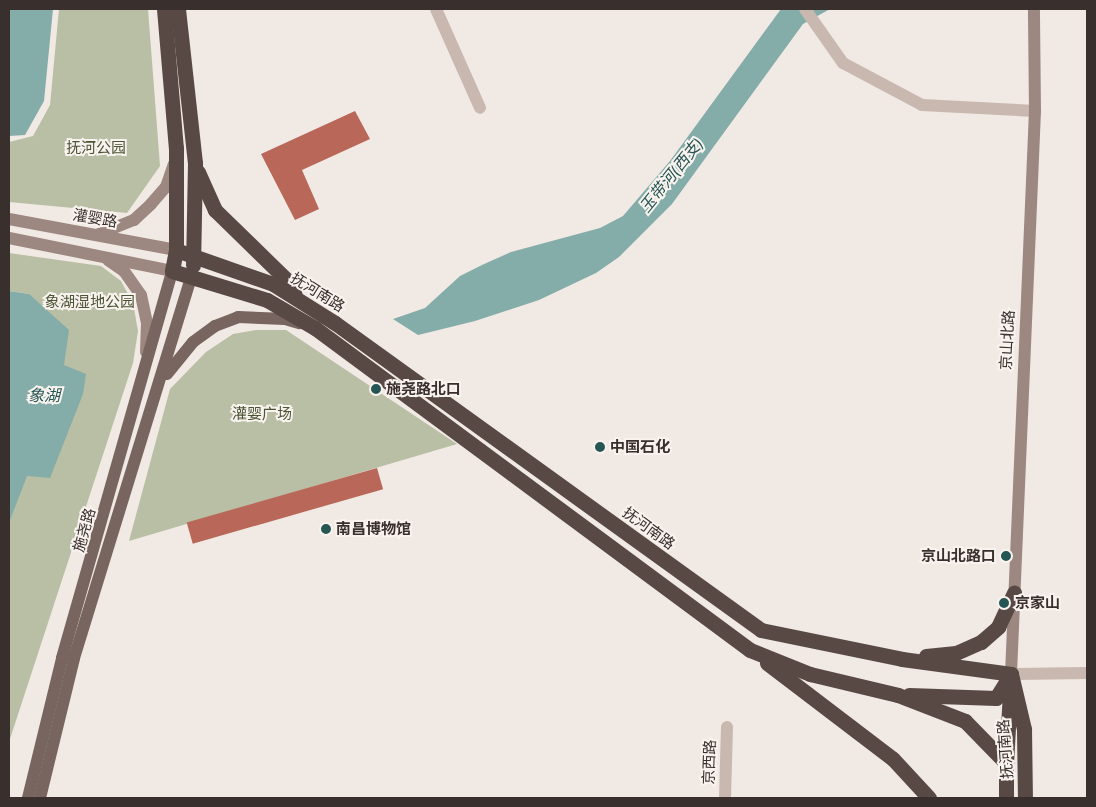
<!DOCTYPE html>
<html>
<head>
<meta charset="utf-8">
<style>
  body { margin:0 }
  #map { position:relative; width:1096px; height:807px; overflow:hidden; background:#f1e9e3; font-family:Mulish,"Noto Sans SC",sans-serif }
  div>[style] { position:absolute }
  .green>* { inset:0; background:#b9bfa4 }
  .water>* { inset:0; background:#84aca9 }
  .building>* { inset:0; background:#b96759; transform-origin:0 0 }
  .street>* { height:12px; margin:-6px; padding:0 6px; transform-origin:6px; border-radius:6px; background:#c9b8af }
  .secondary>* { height:12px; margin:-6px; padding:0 6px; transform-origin:6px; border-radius:6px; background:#9c8881 }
  .primary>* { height:12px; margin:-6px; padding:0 6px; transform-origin:6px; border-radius:6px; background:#78655f }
  .highway>* { height:15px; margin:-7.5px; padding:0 7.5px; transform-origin:7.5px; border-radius:7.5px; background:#584945 }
  .dots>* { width:14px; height:14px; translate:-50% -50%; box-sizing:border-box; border:2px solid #f9f3ef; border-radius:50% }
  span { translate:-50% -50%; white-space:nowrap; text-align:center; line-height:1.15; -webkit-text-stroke:4px #f9f3ef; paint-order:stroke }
  .park-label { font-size:15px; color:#4b5433 }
  .street-label { font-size:15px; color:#392f2c }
  .poi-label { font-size:15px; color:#392f2c; font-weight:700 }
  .left { translate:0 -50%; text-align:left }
  .right { translate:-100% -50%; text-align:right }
  .water-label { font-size:16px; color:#265654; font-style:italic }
  .frame { position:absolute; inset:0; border:10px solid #392f2c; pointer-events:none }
</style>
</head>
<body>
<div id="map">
  <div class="green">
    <div style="clip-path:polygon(59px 9px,148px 9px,160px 166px,127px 213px,9px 202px,9px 142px,33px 136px,50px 105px)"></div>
    <div style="clip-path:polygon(9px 253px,101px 266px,121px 281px,133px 303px,138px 331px,133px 363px,9px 742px,9px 523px,64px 365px,29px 294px,9px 291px)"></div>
    <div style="clip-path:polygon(256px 330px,286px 330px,457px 444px,129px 541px,170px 389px,206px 352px,233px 334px)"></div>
  </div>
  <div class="water">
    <div style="clip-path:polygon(9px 9px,53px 9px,44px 101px,25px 135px,9px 136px)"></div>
    <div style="clip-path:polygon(781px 9px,830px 9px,803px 24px,672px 204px,619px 257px,596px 273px,539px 300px,475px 321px,418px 335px,393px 319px,425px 308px,460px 276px,482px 265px,511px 252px,600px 228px,623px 216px,670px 161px)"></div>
    <div style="clip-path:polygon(9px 291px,29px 294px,69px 330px,64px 365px,86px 374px,83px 394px,50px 478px,27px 476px,9px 523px)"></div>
  </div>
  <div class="building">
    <div style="clip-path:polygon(355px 111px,370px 139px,302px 170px,319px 209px,295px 220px,261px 154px)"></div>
    <div style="left:377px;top:468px;width:22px;height:198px;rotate:74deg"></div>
  </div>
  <div class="street">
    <div style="left:436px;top:9px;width:108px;rotate:66deg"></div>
    <div style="left:805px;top:9px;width:66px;rotate:54.9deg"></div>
    <div style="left:843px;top:63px;width:89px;rotate:28deg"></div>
    <div style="left:922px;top:105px;width:113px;rotate:3deg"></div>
    <div style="left:1011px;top:674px;width:76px;rotate:-0.8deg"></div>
    <div style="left:725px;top:798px;width:71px;rotate:-88.4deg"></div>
  </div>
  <div class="secondary">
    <div style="left:9px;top:219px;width:170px;rotate:10.5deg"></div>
    <div style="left:99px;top:234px;width:38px;rotate:-22deg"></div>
    <div style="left:134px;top:220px;width:23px;rotate:-43deg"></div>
    <div style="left:151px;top:204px;width:23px;rotate:-49deg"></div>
    <div style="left:166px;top:187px;width:24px;rotate:-71deg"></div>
    <div style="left:9px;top:238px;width:166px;rotate:11.4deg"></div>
    <div style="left:108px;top:260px;width:19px;rotate:35deg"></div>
    <div style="left:124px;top:271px;width:29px;rotate:55deg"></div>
    <div style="left:141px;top:295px;width:29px;rotate:78deg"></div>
    <div style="left:147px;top:323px;width:29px;rotate:92deg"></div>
    <div style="left:1011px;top:674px;width:564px;rotate:-87.56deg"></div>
    <div style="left:1035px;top:111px;width:102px;rotate:-90.6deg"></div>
  </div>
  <div class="primary">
    <div style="left:167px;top:374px;width:41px;rotate:-50.9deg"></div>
    <div style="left:193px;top:342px;width:27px;rotate:-36deg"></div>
    <div style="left:215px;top:326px;width:25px;rotate:-21deg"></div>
    <div style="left:238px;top:317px;width:47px;rotate:2.4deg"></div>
    <div style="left:285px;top:319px;width:15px;rotate:16deg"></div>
    <div style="left:28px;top:798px;width:144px;rotate:-76.3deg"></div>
    <div style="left:62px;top:658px;width:402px;rotate:-74.1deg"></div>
    <div style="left:40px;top:798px;width:144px;rotate:-76.3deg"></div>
    <div style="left:74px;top:658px;width:402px;rotate:-72.9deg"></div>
  </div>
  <div class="highway">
    <div style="left:164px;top:9px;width:140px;rotate:85.1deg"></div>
    <div style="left:176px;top:148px;width:102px;rotate:90deg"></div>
    <div style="left:176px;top:250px;width:21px;rotate:101deg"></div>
    <div style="left:172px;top:271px;width:99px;rotate:17deg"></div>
    <div style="left:267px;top:300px;width:56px;rotate:30.3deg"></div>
    <div style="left:315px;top:328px;width:541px;rotate:36.51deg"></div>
    <div style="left:750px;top:650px;width:65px;rotate:21.8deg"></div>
    <div style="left:810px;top:674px;width:90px;rotate:13.4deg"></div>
    <div style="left:898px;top:695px;width:72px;rotate:21.2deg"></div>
    <div style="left:965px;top:721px;width:59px;rotate:45.7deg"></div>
    <div style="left:1006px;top:763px;width:35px;rotate:90deg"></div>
    <div style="left:178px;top:9px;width:155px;rotate:83.7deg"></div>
    <div style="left:195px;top:163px;width:102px;rotate:91.1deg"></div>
    <div style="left:198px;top:172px;width:42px;rotate:65.9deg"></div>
    <div style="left:215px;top:210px;width:113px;rotate:44.3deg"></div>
    <div style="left:176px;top:250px;width:103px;rotate:19.3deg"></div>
    <div style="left:273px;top:284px;width:73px;rotate:32.2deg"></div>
    <div style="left:335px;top:323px;width:525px;rotate:35.78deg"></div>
    <div style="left:761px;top:630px;width:144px;rotate:11.6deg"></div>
    <div style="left:902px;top:659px;width:110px;rotate:7.8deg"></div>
    <div style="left:1011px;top:674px;width:57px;rotate:76.7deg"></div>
    <div style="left:1024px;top:729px;width:69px;rotate:89.2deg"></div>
    <div style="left:926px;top:656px;width:30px;rotate:-6deg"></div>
    <div style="left:956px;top:653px;width:27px;rotate:-24deg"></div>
    <div style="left:981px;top:642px;width:23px;rotate:-41deg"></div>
    <div style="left:998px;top:627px;width:38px;rotate:-65deg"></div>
    <div style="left:767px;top:663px;width:158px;rotate:37.3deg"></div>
    <div style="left:893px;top:759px;width:53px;rotate:47.3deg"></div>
    <div style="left:909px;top:695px;width:87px;rotate:2deg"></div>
    <div style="left:996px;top:698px;width:28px;rotate:-58deg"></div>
    <div style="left:1011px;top:674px;width:89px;rotate:93.2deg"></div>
  </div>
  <div class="dots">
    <div style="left:376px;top:389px;background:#265654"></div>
    <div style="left:600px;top:447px;background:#265654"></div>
    <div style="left:326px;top:529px;background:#265654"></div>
    <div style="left:1006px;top:556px;background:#265654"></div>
    <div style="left:1004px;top:603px;background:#265654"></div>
  </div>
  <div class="park-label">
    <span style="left:96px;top:148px">抚河公园</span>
    <span style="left:90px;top:302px">象湖湿地公园</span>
    <span style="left:262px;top:414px">灌婴广场</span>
  </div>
  <div class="street-label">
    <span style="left:95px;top:218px;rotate:10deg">灌婴路</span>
    <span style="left:318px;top:292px;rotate:32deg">抚河南路</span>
    <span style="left:1007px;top:340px;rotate:-87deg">京山北路</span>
    <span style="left:649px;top:528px;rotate:36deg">抚河南路</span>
    <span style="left:84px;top:530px;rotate:-74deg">施尧路</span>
    <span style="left:1005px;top:749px;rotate:-94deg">抚河南路</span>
    <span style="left:709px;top:762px;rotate:-88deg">京西路</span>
  </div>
  <div class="poi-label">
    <span class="left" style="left:386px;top:389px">施尧路北口</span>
    <span class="left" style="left:610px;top:447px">中国石化</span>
    <span class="left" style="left:336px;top:529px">南昌博物馆</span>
    <span class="right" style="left:996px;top:556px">京山北路口</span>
    <span class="left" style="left:1015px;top:603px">京家山</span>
  </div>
  <div class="water-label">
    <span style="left:671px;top:175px;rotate:-51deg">玉带河(西支)</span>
    <span style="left:44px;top:395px">象湖</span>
  </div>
  <div class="frame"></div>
</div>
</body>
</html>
